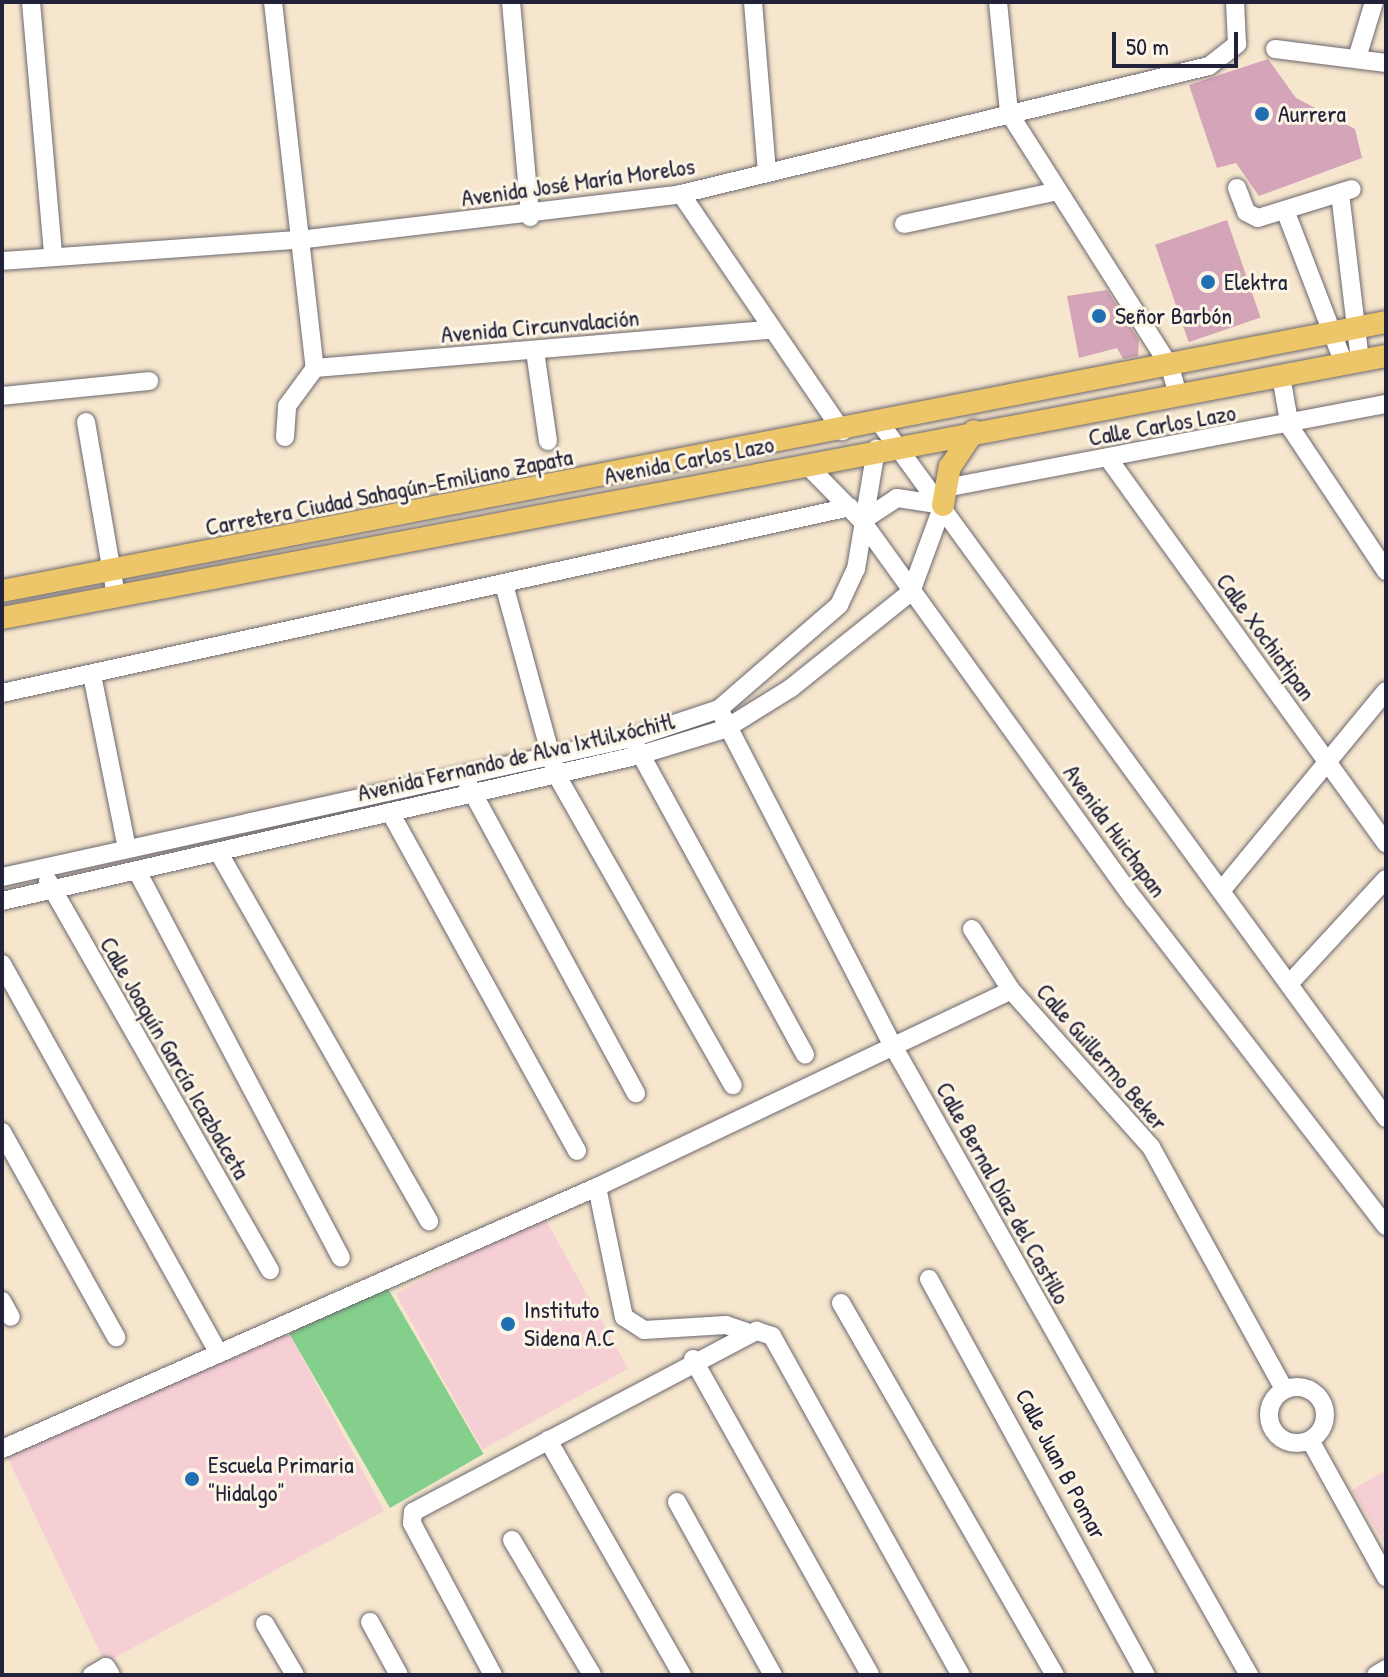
<!DOCTYPE html>
<html>
<head>
<meta charset="utf-8">
<style>
  body { margin:0 }
  #map { position:relative; width:1388px; height:1677px; overflow:hidden; background:#f6e6cd; font-family:"Patrick Hand",sans-serif }
  div>[style] { position:absolute }
  .built>* { inset:0; background:#f6cfd5; transform-origin:0 0 }
  .green>* { inset:0; background:#84cf8c; transform-origin:0 0 }
  .building>* { inset:0; background:#d4a4b8; transform-origin:0 0 }
  .roads { filter:drop-shadow(0 0 2px #6c676e) drop-shadow(0 0 2px #6c676e) }
  .minor>* { height:18px; margin:-9px; padding:0 9px; transform-origin:9px; border-radius:9px; background:#fff }
  .minor>.ring { margin:-9px; padding:0; box-sizing:content-box; background:none; border:18px solid #fff; border-radius:50% }
  .major>* { height:22px; margin:-11px; padding:0 11px; transform-origin:11px; border-radius:11px; background:#ecc669 }
  .dots>* { width:22px; height:22px; translate:-50% -50%; box-sizing:border-box; border:4px solid #fcf5e5; border-radius:50% }
  span { translate:-50% -50%; white-space:nowrap; text-align:center; line-height:1.15; -webkit-text-stroke:6px #fcf5e5; paint-order:stroke }
  .poi-label { font-size:24px; color:#22223b }
  .left { translate:0 -50%; text-align:left }
  .street-label { font-size:24px; color:#22223b }
  .frame { position:absolute; inset:0; border:4px solid #22223b; pointer-events:none }
  .scale { position:absolute; left:1112px; top:32px; width:126px; height:36px; box-sizing:border-box; border:4px solid #22223b; border-top:0; padding-left:10px; font-size:24px; line-height:28px; white-space:nowrap; color:#22223b; -webkit-text-stroke:6px #fcf5e5; paint-order:stroke }
</style>
</head>
<body>
<div id="map">
  <div class="built">
    <div style="left:542px;top:1213px;width:178px;height:167px;rotate:61deg"></div>
    <div style="clip-path:polygon(285px 1325px,384px 1511px,105px 1663px,2px 1446px)"></div>
    <div style="clip-path:polygon(1386px 1470px,1386px 1546px,1352px 1490px)"></div>
  </div>
  <div class="green">
    <div style="left:383px;top:1280px;width:201px;height:108px;rotate:60deg"></div>
  </div>
  <div class="building">
    <div style="clip-path:polygon(1268px 59px,1296px 98px,1355px 129px,1362px 158px,1259px 196px,1236px 163px,1217px 168px,1189px 85px)"></div>
    <div style="left:1227px;top:220px;width:103px;height:76px;rotate:71deg"></div>
    <div style="clip-path:polygon(1107px 290px,1139px 340px,1138px 356px,1123px 359px,1117px 348px,1079px 358px,1067px 296px)"></div>
  </div>
  <div class="roads">
    <div class="minor">
      <div style="left:31px;top:2px;width:255px;rotate:85deg"></div>
      <div style="left:273px;top:2px;width:368px;rotate:83.5deg"></div>
      <div style="left:511px;top:2px;width:216px;rotate:84.9deg"></div>
      <div style="left:753px;top:2px;width:170px;rotate:85.3deg"></div>
      <div style="left:998px;top:2px;width:112px;rotate:84.3deg"></div>
      <div style="left:1009px;top:113px;width:301px;rotate:57.6deg"></div>
      <div style="left:1170px;top:367px;width:29px;rotate:74deg"></div>
      <div style="left:1275px;top:49px;width:112px;rotate:7.2deg"></div>
      <div style="left:1357px;top:58px;width:59px;rotate:-73.1deg"></div>
      <div style="left:1237px;top:188px;width:26px;rotate:69deg"></div>
      <div style="left:1246px;top:212px;width:13px;rotate:27deg"></div>
      <div style="left:1258px;top:218px;width:98px;rotate:-17.1deg"></div>
      <div style="left:1340px;top:193px;width:169px;rotate:83.2deg"></div>
      <div style="left:681px;top:194px;width:287px;rotate:55.8deg"></div>
      <div style="left:1285px;top:210px;width:165px;rotate:69deg"></div>
      <div style="left:904px;top:224px;width:157px;rotate:-12.1deg"></div>
      <div style="left:2px;top:261px;width:297px;rotate:-4.1deg"></div>
      <div style="left:298px;top:240px;width:386px;rotate:-6.8deg"></div>
      <div style="left:681px;top:194px;width:543px;rotate:-13.63deg"></div>
      <div style="left:1209px;top:66px;width:36px;rotate:-38deg"></div>
      <div style="left:1237px;top:44px;width:42px;rotate:-92.7deg"></div>
      <div style="left:535px;top:351px;width:91px;rotate:81.8deg"></div>
      <div style="left:315px;top:368px;width:456px;rotate:-4.8deg"></div>
      <div style="left:1281px;top:376px;width:52px;rotate:80deg"></div>
      <div style="left:1290px;top:427px;width:173px;rotate:56.3deg"></div>
      <div style="left:2px;top:396px;width:148px;rotate:-5.8deg"></div>
      <div style="left:86px;top:422px;width:177px;rotate:80.2deg"></div>
      <div style="left:880px;top:423px;width:860px;rotate:53.94deg"></div>
      <div style="left:285px;top:437px;width:31px;rotate:-86deg"></div>
      <div style="left:287px;top:406px;width:47px;rotate:-53.6deg"></div>
      <div style="left:1108px;top:458px;width:475px;rotate:54.2deg"></div>
      <div style="left:807px;top:465px;width:78px;rotate:45.5deg"></div>
      <div style="left:862px;top:521px;width:466px;rotate:54.3deg"></div>
      <div style="left:1134px;top:899px;width:413px;rotate:52.4deg"></div>
      <div style="left:945px;top:488px;width:449px;rotate:-10.8deg"></div>
      <div style="left:505px;top:588px;width:193px;rotate:74.7deg"></div>
      <div style="left:556px;top:774px;width:358px;rotate:60.4deg"></div>
      <div style="left:92px;top:675px;width:177px;rotate:78.6deg"></div>
      <div style="left:2px;top:693px;width:868px;rotate:-12.37deg"></div>
      <div style="left:719px;top:709px;width:379px;rotate:62.7deg"></div>
      <div style="left:893px;top:1046px;width:723px;rotate:60.49deg"></div>
      <div style="left:635px;top:744px;width:354px;rotate:61.3deg"></div>
      <div style="left:468px;top:784px;width:352px;rotate:61.5deg"></div>
      <div style="left:390px;top:812px;width:387px;rotate:61.1deg"></div>
      <div style="left:219px;top:853px;width:424px;rotate:60.3deg"></div>
      <div style="left:137px;top:871px;width:437px;rotate:62.2deg"></div>
      <div style="left:2px;top:877px;width:645px;rotate:-12.44deg"></div>
      <div style="left:632px;top:738px;width:92px;rotate:-18.4deg"></div>
      <div style="left:719px;top:709px;width:159px;rotate:-40.9deg"></div>
      <div style="left:839px;top:605px;width:40px;rotate:-65deg"></div>
      <div style="left:856px;top:569px;width:122px;rotate:-80.5deg"></div>
      <div style="left:48px;top:881px;width:448px;rotate:60.3deg"></div>
      <div style="left:1221px;top:891px;width:259px;rotate:-50.5deg"></div>
      <div style="left:2px;top:901px;width:654px;rotate:-12.89deg"></div>
      <div style="left:640px;top:755px;width:89px;rotate:-17deg"></div>
      <div style="left:725px;top:729px;width:78px;rotate:-31.8deg"></div>
      <div style="left:791px;top:688px;width:154px;rotate:-38.7deg"></div>
      <div style="left:911px;top:592px;width:93px;rotate:-69.8deg"></div>
      <div style="left:943px;top:505px;width:47px;rotate:-171.3deg"></div>
      <div style="left:897px;top:498px;width:42px;rotate:146.7deg"></div>
      <div style="left:972px;top:929px;width:72px;rotate:57.4deg"></div>
      <div style="left:1011px;top:990px;width:210px;rotate:48.3deg"></div>
      <div style="left:1151px;top:1147px;width:276px;rotate:61.2deg"></div>
      <div style="left:2px;top:964px;width:446px;rotate:60.9deg"></div>
      <div style="left:1289px;top:984px;width:143px;rotate:-47.3deg"></div>
      <div style="left:2px;top:1132px;width:235px;rotate:60.9deg"></div>
      <div style="left:597px;top:1187px;width:133px;rotate:78.3deg"></div>
      <div style="left:624px;top:1317px;width:24px;rotate:33deg"></div>
      <div style="left:644px;top:1330px;width:82px;rotate:-3.5deg"></div>
      <div style="left:726px;top:1325px;width:21px;rotate:19deg"></div>
      <div style="left:929px;top:1279px;width:452px;rotate:61.3deg"></div>
      <div style="left:2px;top:1301px;width:18px;rotate:61deg"></div>
      <div style="left:841px;top:1303px;width:429px;rotate:60.1deg"></div>
      <div style="left:693px;top:1359px;width:362px;rotate:60.7deg"></div>
      <div class="ring" style="left:1269px;top:1387px;width:38px;height:38px"></div>
      <div style="left:548px;top:1440px;width:271px;rotate:60.3deg"></div>
      <div style="left:1310px;top:1440px;width:157px;rotate:61deg"></div>
      <div style="left:2px;top:1449px;width:650px;rotate:-23.77deg"></div>
      <div style="left:597px;top:1187px;width:458px;rotate:-25.4deg"></div>
      <div style="left:677px;top:1502px;width:198px;rotate:61deg"></div>
      <div style="left:512px;top:1540px;width:157px;rotate:59.3deg"></div>
      <div style="left:370px;top:1622px;width:60px;rotate:61.3deg"></div>
      <div style="left:265px;top:1624px;width:59px;rotate:59.5deg"></div>
      <div style="left:92px;top:1675px;width:16px;rotate:-30deg"></div>
      <div style="left:106px;top:1667px;width:9px;rotate:58deg"></div>
      <div style="left:493px;top:1675px;width:172px;rotate:-118.1deg"></div>
      <div style="left:412px;top:1523px;width:11px;rotate:-85deg"></div>
      <div style="left:413px;top:1512px;width:389px;rotate:-27.8deg"></div>
      <div style="left:757px;top:1331px;width:16px;rotate:18deg"></div>
      <div style="left:772px;top:1336px;width:388px;rotate:60.9deg"></div>
      <div style="left:1376px;top:1675px;width:12px;rotate:-31deg"></div>
    </div>
    <div class="major">
      <div style="left:943px;top:505px;width:39px;rotate:-80deg"></div>
      <div style="left:950px;top:467px;width:43px;rotate:-56.3deg"></div>
      <div style="left:2px;top:591px;width:1410px;rotate:-11deg"></div>
      <div style="left:2px;top:618px;width:1409px;rotate:-10.72deg"></div>
    </div>
  </div>
  <div class="dots">
    <div style="left:1262px;top:114px;background:#1f6fb2"></div>
    <div style="left:1208px;top:282px;background:#1f6fb2"></div>
    <div style="left:1099px;top:316px;background:#1f6fb2"></div>
    <div style="left:508px;top:1324px;background:#1f6fb2"></div>
    <div style="left:192px;top:1479px;background:#1f6fb2"></div>
  </div>
  <div class="poi-label">
    <span class="left" style="left:1278px;top:114px">Aurrera</span>
    <span class="left" style="left:1224px;top:282px">Elektra</span>
    <span class="left" style="left:1115px;top:316px">Señor Barbón</span>
    <span class="left" style="left:524px;top:1324px">Instituto<br>Sidena A.C</span>
    <span class="left" style="left:208px;top:1479px">Escuela Primaria<br>"Hidalgo"</span>
  </div>
  <div class="street-label">
    <span style="left:578px;top:182px;rotate:-8deg">Avenida José María Morelos</span>
    <span style="left:540px;top:326px;rotate:-5deg">Avenida Circunvalación</span>
    <span style="left:1162px;top:425px;rotate:-10deg">Calle Carlos Lazo</span>
    <span style="left:689px;top:460px;rotate:-11deg">Avenida Carlos Lazo</span>
    <span style="left:389px;top:492px;rotate:-11deg">Carretera Ciudad Sahagún-Emiliano Zapata</span>
    <span style="left:1266px;top:637px;rotate:54deg">Calle Xochiatipan</span>
    <span style="left:516px;top:757px;rotate:-13deg">Avenida Fernando de Alva Ixtlilxóchitl</span>
    <span style="left:1115px;top:831px;rotate:54deg">Avenida Huichapan</span>
    <span style="left:1102px;top:1057px;rotate:49deg">Calle Guillermo Beker</span>
    <span style="left:175px;top:1058px;rotate:60deg">Calle Joaquín García Icazbalceta</span>
    <span style="left:1003px;top:1193px;rotate:61deg">Calle Bernal Díaz del Castillo</span>
    <span style="left:1061px;top:1464px;rotate:62deg">Calle Juan B Pomar</span>
  </div>
  <div class="frame"></div>
  <div class="scale">50 m</div>
</div>
</body>
</html>
